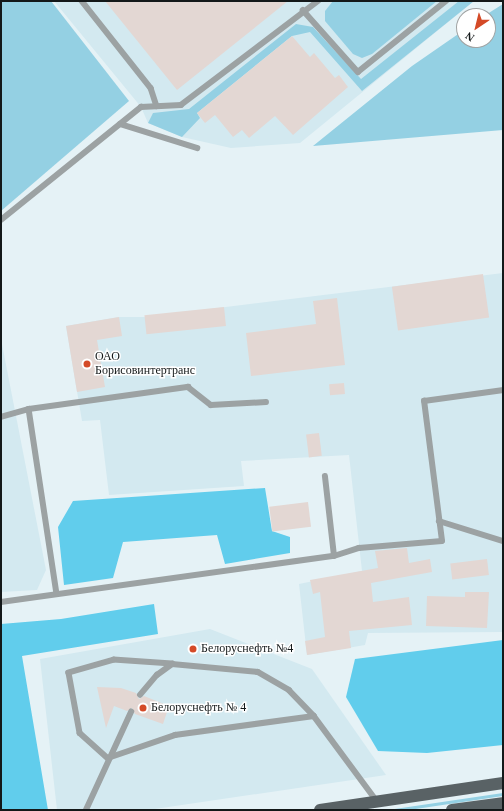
<!DOCTYPE html>
<html>
<head>
<meta charset="utf-8">
<style>
  body { margin:0 }
  #map { position:relative; width:504px; height:811px; overflow:hidden; background:#e5f2f6; font-family:Georgia,serif }
  div>[style] { position:absolute }
  .built>* { inset:0; background:#d3e9f0 }
  .green>* { inset:0; background:#94d0e3 }
  .forest>* { inset:0; background:#61cdec }
  .building>* { inset:0; background:#e3d7d3; transform-origin:0 0 }
  .lane>* { height:5.5px; margin:-2.75px; padding:0 2.75px; transform-origin:2.75px; border-radius:2.75px; background:#9ca2a3 }
  .primary>* { height:12px; margin:-6px; padding:0 6px; transform-origin:6px; border-radius:6px; background:#596265 }
  .dots>* { width:11px; height:11px; translate:-50% -50%; box-sizing:border-box; border:2px solid #fff; border-radius:50% }
  span { translate:-50% -50%; white-space:nowrap; text-align:center; line-height:1.15; -webkit-text-stroke:3px #fff; paint-order:stroke }
  .poi-label { font-size:12px; color:#131819 }
  .left { translate:0 -50%; text-align:left }
  .frame { position:absolute; inset:0; border:2px solid #131819; pointer-events:none }
  .north { position:absolute; left:456px; top:8px; width:40px; height:40px; box-sizing:border-box; background:#fff; border:1px solid #a1a3a3; border-radius:50%; rotate:215deg; font-size:11px; font-weight:700; line-height:16px; text-align:center; color:#131819 }
  .north::after { content:''; display:block; margin:auto; width:14px; height:18px; background:#d44a27; clip-path:polygon(50% 0,100% 100%,50% 72%,0 100%) }
</style>
</head>
<body>
<div id="map">
  <div class="built">
    <div style="clip-path:polygon(54px 1px,474px 1px,300px 143px,231px 148px,182px 137px,148px 123px,141px 107px)"></div>
    <div style="clip-path:polygon(503px 273px,503px 632px,368px 633px,365px 645px,307px 655px,299px 584px,362px 571px,349px 455px,241px 461px,244px 486px,109px 495px,100px 420px,82px 421px,66px 326px,119px 317px,145px 317px)"></div>
    <div style="clip-path:polygon(1px 339px,46px 570px,37px 590px,1px 592px)"></div>
    <div style="clip-path:polygon(210px 629px,312px 669px,386px 775px,148px 810px,57px 810px,40px 659px)"></div>
  </div>
  <div class="green">
    <div style="clip-path:polygon(1px 1px,51px 1px,129px 101px,1px 211px)"></div>
    <div style="clip-path:polygon(333px 1px,437px 1px,372px 54px,362px 58px,353px 54px,325px 21px,325px 11px)"></div>
    <div style="clip-path:polygon(459px 1px,474px 1px,362px 91px,310px 32px,292px 36px,197px 113px,200px 118px,182px 137px,148px 123px,153px 113px,189px 109px,296px 24px,313px 27px,361px 79px)"></div>
    <div style="clip-path:polygon(503px 4px,503px 130px,313px 146px,412px 66px,464px 30px,464px 40px,488px 40px,488px 16px,484px 16px)"></div>
    <div style="clip-path:polygon(503px 793px,503px 796px,409px 810px,388px 810px)"></div>
  </div>
  <div class="forest">
    <div style="clip-path:polygon(265px 488px,272px 531px,290px 537px,290px 553px,225px 564px,217px 535px,123px 542px,113px 578px,64px 585px,58px 527px,73px 501px)"></div>
    <div style="clip-path:polygon(154px 604px,158px 634px,22px 656px,48px 810px,1px 810px,1px 624px,61px 619px)"></div>
    <div style="clip-path:polygon(503px 640px,503px 745px,427px 753px,378px 751px,346px 697px,355px 659px)"></div>
  </div>
  <div class="building">
    <div style="clip-path:polygon(105px 1px,288px 1px,177px 90px)"></div>
    <div style="clip-path:polygon(292px 36px,310px 57px,314px 53px,335px 78px,339px 75px,348px 87px,293px 135px,275px 116px,249px 138px,242px 130px,233px 137px,215px 115px,205px 123px,197px 113px)"></div>
    <div style="left:483px;top:274px;width:44px;height:92px;rotate:82deg"></div>
    <div style="clip-path:polygon(337px 298px,345px 365px,251px 376px,246px 333px,316px 324px,313px 301px)"></div>
    <div style="left:224px;top:307px;width:19px;height:80px;rotate:84deg"></div>
    <div style="clip-path:polygon(119px 317px,122px 336px,97px 340px,105px 387px,77px 392px,66px 326px)"></div>
    <div style="left:344px;top:383px;width:11px;height:15px;rotate:85deg"></div>
    <div style="left:319px;top:433px;width:23px;height:13px;rotate:83deg"></div>
    <div style="left:308px;top:502px;width:25px;height:39px;rotate:83deg"></div>
    <div style="clip-path:polygon(407px 548px,409px 563px,430px 559px,432px 572px,371px 583px,373px 602px,409px 597px,412px 625px,349px 631px,351px 648px,307px 655px,305px 641px,325px 637px,320px 592px,313px 594px,310px 580px,378px 568px,375px 551px)"></div>
    <div style="left:487px;top:559px;width:16px;height:37px;rotate:83deg"></div>
    <div style="clip-path:polygon(465px 592px,489px 592px,487px 628px,426px 626px,427px 596px,465px 597px)"></div>
    <div style="clip-path:polygon(97px 687px,121px 688px,136px 693px,139px 699px,144px 696px,169px 706px,163px 724px,135px 714px,132px 708px,127px 711px,114px 706px,106px 728px)"></div>
  </div>
  <div class="lane">
    <div style="left:82px;top:1px;width:111px;rotate:51.6deg"></div>
    <div style="left:151px;top:88px;width:19px;rotate:72deg"></div>
    <div style="left:303px;top:10px;width:83px;rotate:48.4deg"></div>
    <div style="left:358px;top:72px;width:113px;rotate:-38.9deg"></div>
    <div style="left:120px;top:124px;width:81px;rotate:17.3deg"></div>
    <div style="left:1px;top:220px;width:180px;rotate:-38.9deg"></div>
    <div style="left:141px;top:107px;width:40px;rotate:-2.9deg"></div>
    <div style="left:181px;top:105px;width:172px;rotate:-37.2deg"></div>
    <div style="left:29px;top:409px;width:161px;rotate:-7.9deg"></div>
    <div style="left:188px;top:387px;width:29px;rotate:38deg"></div>
    <div style="left:211px;top:405px;width:55px;rotate:-3.1deg"></div>
    <div style="left:1px;top:417px;width:29px;rotate:-16deg"></div>
    <div style="left:29px;top:409px;width:187px;rotate:81.4deg"></div>
    <div style="left:439px;top:521px;width:67px;rotate:17.4deg"></div>
    <div style="left:334px;top:556px;width:26px;rotate:-18deg"></div>
    <div style="left:359px;top:548px;width:83px;rotate:-4.8deg"></div>
    <div style="left:442px;top:541px;width:141px;rotate:-97.3deg"></div>
    <div style="left:424px;top:401px;width:80px;rotate:-7.9deg"></div>
    <div style="left:1px;top:602px;width:336px;rotate:-7.9deg"></div>
    <div style="left:334px;top:556px;width:80px;rotate:-96.5deg"></div>
    <div style="left:172px;top:664px;width:58px;rotate:-176.1deg"></div>
    <div style="left:114px;top:660px;width:47px;rotate:163.9deg"></div>
    <div style="left:69px;top:673px;width:61px;rotate:79.6deg"></div>
    <div style="left:80px;top:733px;width:38px;rotate:42deg"></div>
    <div style="left:108px;top:758px;width:71px;rotate:-18.9deg"></div>
    <div style="left:175px;top:735px;width:140px;rotate:-7.8deg"></div>
    <div style="left:140px;top:695px;width:26px;rotate:-50deg"></div>
    <div style="left:157px;top:675px;width:19px;rotate:-36deg"></div>
    <div style="left:172px;top:664px;width:86px;rotate:5.3deg"></div>
    <div style="left:258px;top:672px;width:36px;rotate:30deg"></div>
    <div style="left:289px;top:690px;width:36px;rotate:46deg"></div>
    <div style="left:314px;top:716px;width:106px;rotate:53.5deg"></div>
    <div style="left:86px;top:810px;width:108px;rotate:-65.3deg"></div>
  </div>
  <div class="primary">
    <div style="left:320px;top:810px;width:185px;rotate:-8.4deg"></div>
    <div style="left:452px;top:810px;width:51px;rotate:-7.8deg"></div>
  </div>
  <div class="dots">
    <div style="left:87px;top:364px;background:#d44a27"></div>
    <div style="left:193px;top:649px;background:#d44a27"></div>
    <div style="left:143px;top:708px;background:#d44a27"></div>
  </div>
  <div class="poi-label">
    <span class="left" style="left:95px;top:364px">ОАО<br>Борисовинтертранс</span>
    <span class="left" style="left:201px;top:649px">Белоруснефть №4</span>
    <span class="left" style="left:151px;top:708px">Белоруснефть № 4</span>
  </div>
  <div class="frame"></div>
  <div class="north">N</div>
</div>
</body>
</html>
